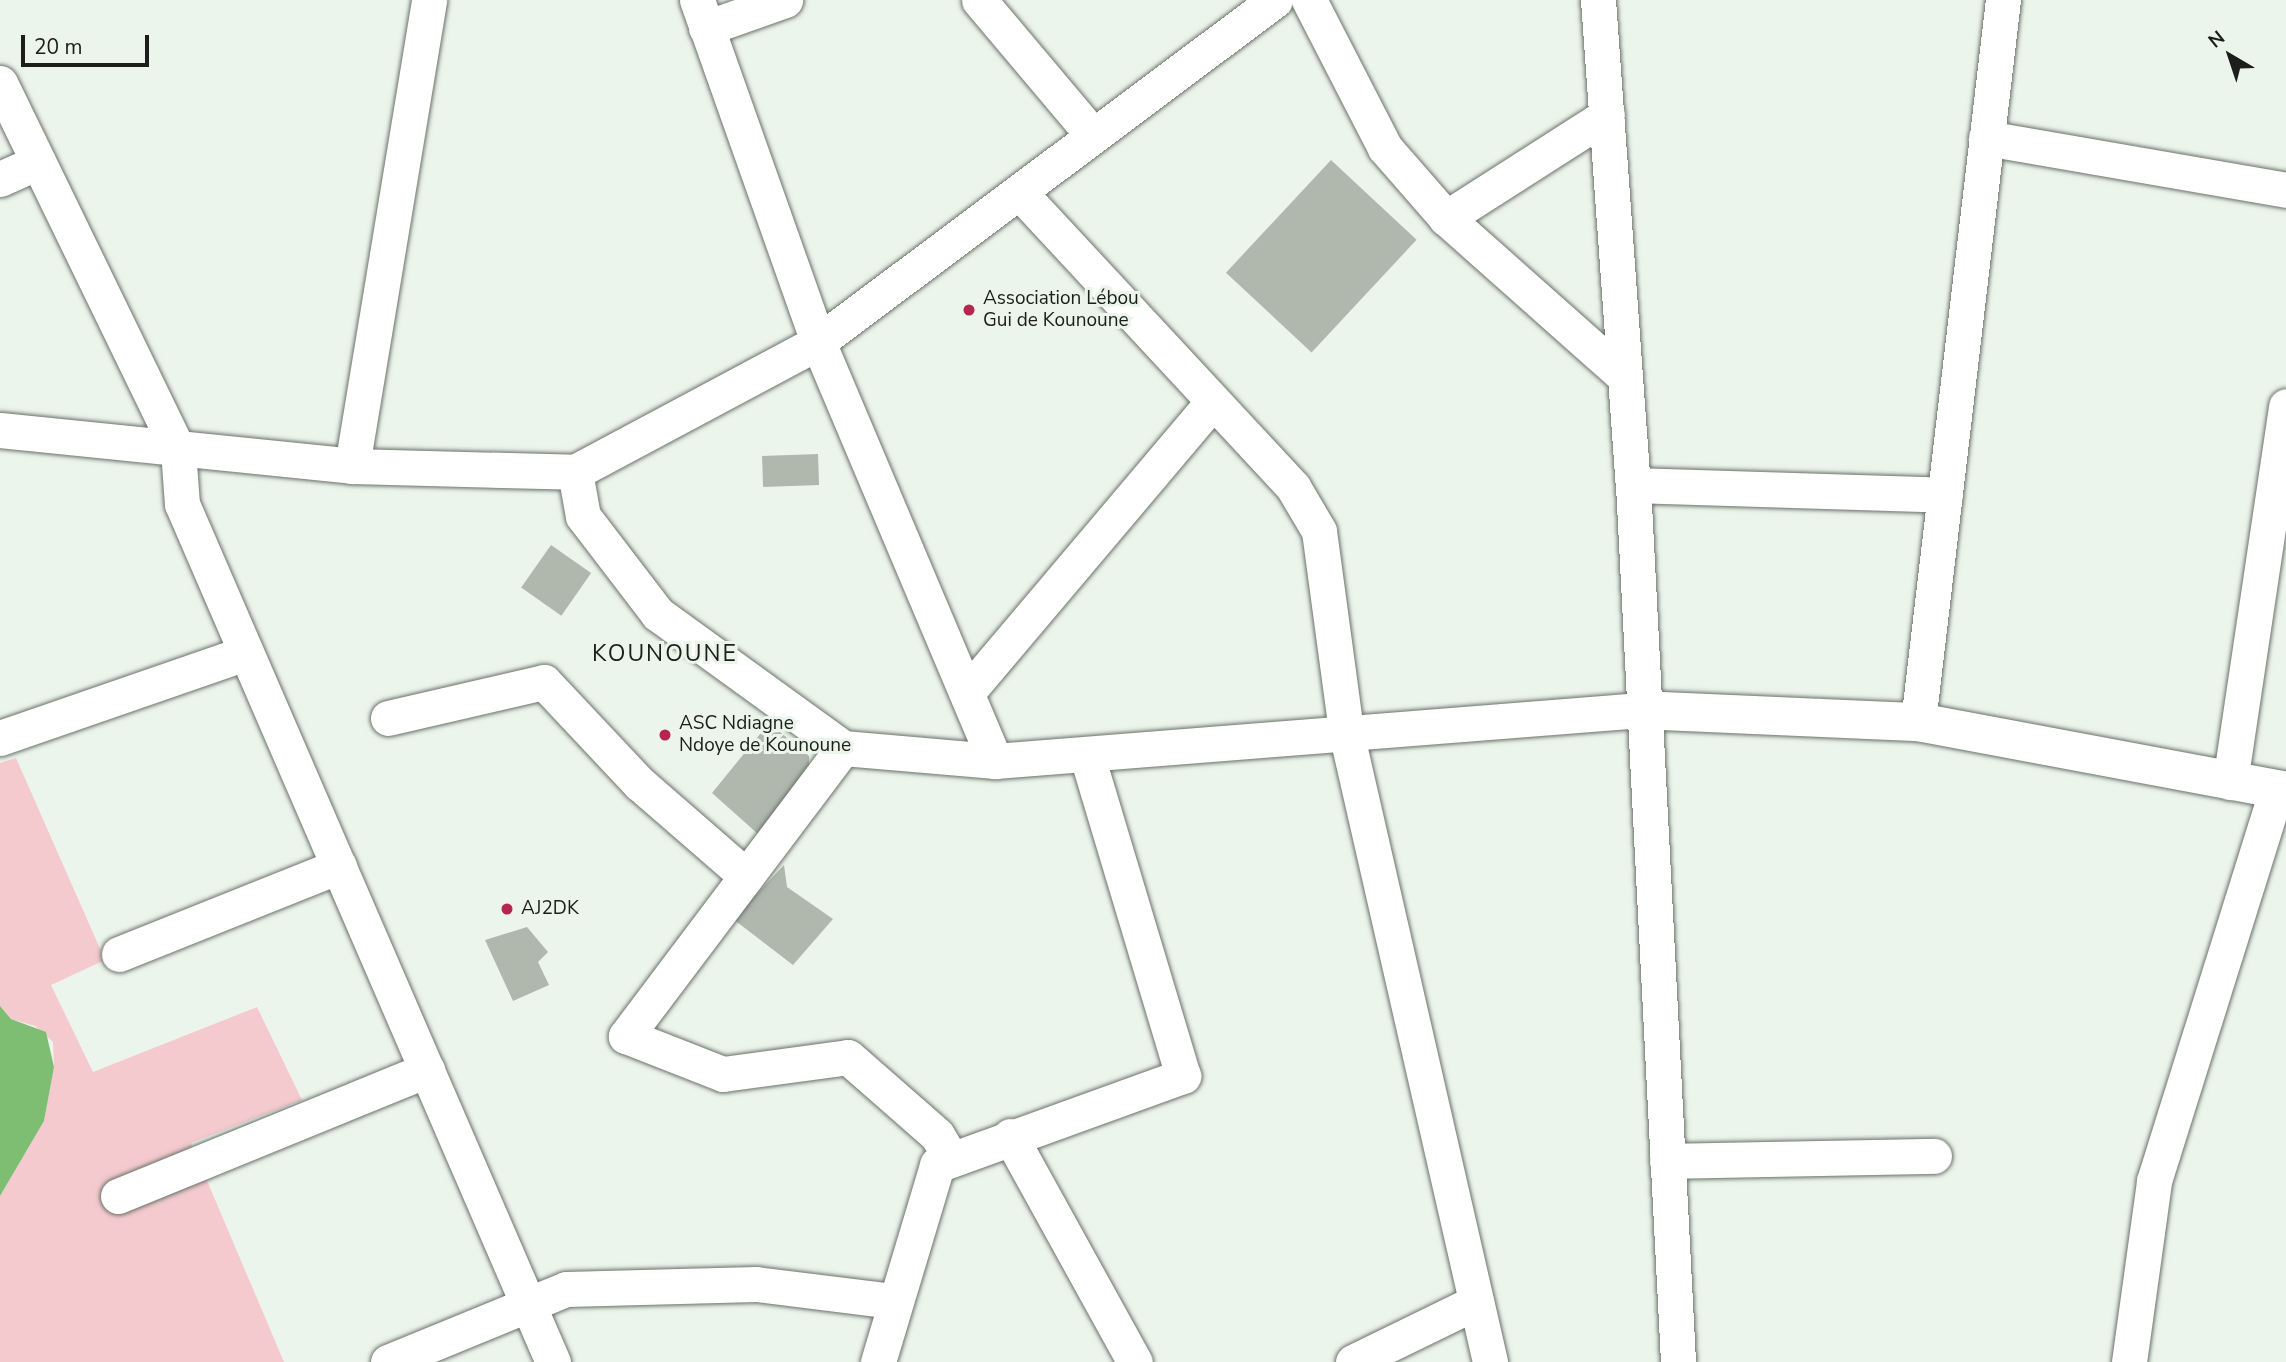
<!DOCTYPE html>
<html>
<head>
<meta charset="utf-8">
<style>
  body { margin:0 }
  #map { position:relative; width:2286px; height:1362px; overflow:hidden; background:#ecf5eb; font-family:"Nunito Sans",sans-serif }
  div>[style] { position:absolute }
  .green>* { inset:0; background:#f4cacf }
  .water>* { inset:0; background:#7dbe73 }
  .building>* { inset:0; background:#b0b8ae; transform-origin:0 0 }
  .roads { filter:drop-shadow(0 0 2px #6a7269) drop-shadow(0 0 2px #6a7269) }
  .minor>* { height:35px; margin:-17.5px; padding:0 17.5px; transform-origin:17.5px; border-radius:17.5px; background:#fff }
  .tertiary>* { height:38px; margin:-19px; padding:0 19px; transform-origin:19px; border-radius:19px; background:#fff }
  .dots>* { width:19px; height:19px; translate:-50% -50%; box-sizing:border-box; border:4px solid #ecf5eb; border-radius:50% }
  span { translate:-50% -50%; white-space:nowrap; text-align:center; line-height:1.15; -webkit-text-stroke:6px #ecf5eb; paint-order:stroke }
  .poi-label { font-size:19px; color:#1b1e1b }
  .left { translate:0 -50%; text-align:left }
  .quarter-label { font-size:23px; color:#1b1e1b; letter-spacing:2px }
  .north { position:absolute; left:2195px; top:21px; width:70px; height:70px; -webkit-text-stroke:5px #ecf5eb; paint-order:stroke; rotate:321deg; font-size:19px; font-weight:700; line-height:28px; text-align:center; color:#1b1e1b }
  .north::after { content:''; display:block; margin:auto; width:24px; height:32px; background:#1b1e1b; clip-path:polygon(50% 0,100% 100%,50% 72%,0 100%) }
  .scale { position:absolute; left:21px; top:35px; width:128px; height:32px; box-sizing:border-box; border:4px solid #1b1e1b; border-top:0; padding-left:9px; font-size:21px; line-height:24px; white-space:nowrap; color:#1b1e1b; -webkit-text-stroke:5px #ecf5eb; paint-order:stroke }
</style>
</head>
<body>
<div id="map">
  <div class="green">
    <div style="clip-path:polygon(16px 758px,105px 960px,51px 985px,93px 1072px,257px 1007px,302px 1100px,191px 1143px,284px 1362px,0 1362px,0 1196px,44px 1121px,54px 1066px,53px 1042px,35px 1026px,11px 1019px,0 1006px,0 763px)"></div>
  </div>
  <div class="water">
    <div style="clip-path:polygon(0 1006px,11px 1019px,46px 1032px,54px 1067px,44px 1121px,0 1196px)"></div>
  </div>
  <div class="building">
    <div style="left:1331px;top:160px;width:117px;height:154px;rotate:43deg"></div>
    <div style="left:818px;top:454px;width:31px;height:56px;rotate:88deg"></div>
    <div style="left:551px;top:545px;width:49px;height:52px;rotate:35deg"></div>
    <div style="clip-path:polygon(780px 732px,809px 756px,809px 773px,758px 834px,712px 793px,760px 734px)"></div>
    <div style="clip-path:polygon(784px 865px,787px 887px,833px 919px,793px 965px,733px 919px)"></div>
    <div style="clip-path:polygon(527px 927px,548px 952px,538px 962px,549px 985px,513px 1001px,485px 940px)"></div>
  </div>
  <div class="roads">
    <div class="minor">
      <div style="left:697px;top:0;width:363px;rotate:70.5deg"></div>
      <div style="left:818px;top:342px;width:455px;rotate:67.1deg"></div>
      <div style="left:979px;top:0;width:175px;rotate:49.9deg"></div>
      <div style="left:1309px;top:0;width:166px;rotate:62.8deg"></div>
      <div style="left:1385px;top:148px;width:93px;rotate:48.9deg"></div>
      <div style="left:1446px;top:218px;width:239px;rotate:41.6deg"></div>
      <div style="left:1598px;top:0;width:486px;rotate:85.9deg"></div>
      <div style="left:1633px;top:485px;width:878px;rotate:87.06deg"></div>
      <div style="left:706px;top:28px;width:84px;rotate:-19.5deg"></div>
      <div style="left:0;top:83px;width:408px;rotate:64.1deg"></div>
      <div style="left:178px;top:450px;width:54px;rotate:85.8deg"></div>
      <div style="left:182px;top:504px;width:935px;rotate:66.62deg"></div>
      <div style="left:1986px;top:138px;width:304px;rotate:9.8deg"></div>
      <div style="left:0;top:179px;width:42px;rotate:-24.1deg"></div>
      <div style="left:1020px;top:193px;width:401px;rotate:47.1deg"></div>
      <div style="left:1293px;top:487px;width:51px;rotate:59.4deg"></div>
      <div style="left:1319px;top:531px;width:203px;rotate:82.3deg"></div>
      <div style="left:1346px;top:732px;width:646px;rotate:77.12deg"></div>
      <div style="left:1446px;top:218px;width:191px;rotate:-32.6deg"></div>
      <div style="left:0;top:430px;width:354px;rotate:5.8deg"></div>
      <div style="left:352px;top:466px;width:223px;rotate:1.5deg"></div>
      <div style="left:575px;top:472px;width:276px;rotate:-28.1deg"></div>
      <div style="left:818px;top:342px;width:571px;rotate:-36.81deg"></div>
      <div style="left:352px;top:466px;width:472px;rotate:-80.6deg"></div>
      <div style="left:575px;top:472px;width:45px;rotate:79.7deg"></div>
      <div style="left:583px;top:516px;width:123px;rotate:52.6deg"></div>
      <div style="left:658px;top:614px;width:228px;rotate:35.9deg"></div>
      <div style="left:843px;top:748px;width:153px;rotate:4.9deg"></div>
      <div style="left:995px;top:761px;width:648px;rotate:-4.51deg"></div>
      <div style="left:1633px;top:485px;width:312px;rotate:1.8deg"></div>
      <div style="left:970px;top:689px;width:373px;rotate:-49.8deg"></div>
      <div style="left:388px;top:718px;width:160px;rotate:-13deg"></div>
      <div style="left:544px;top:682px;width:139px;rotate:46.8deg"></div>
      <div style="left:639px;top:783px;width:142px;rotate:41deg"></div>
      <div style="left:1918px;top:722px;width:727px;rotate:-83.29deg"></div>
      <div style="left:0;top:738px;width:260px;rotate:-19.1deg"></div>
      <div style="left:843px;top:748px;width:361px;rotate:127deg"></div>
      <div style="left:626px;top:1036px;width:104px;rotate:21.4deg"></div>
      <div style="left:723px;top:1074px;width:126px;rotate:-7.7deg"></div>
      <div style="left:848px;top:1057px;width:118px;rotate:41.2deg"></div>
      <div style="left:937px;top:1135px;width:26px;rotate:59deg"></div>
      <div style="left:2230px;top:782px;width:380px;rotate:-81.5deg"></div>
      <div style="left:119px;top:954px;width:237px;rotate:-21.8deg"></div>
      <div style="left:1010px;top:1136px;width:258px;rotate:61.1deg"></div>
      <div style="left:1667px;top:1161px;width:267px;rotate:-1.1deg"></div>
      <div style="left:118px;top:1196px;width:334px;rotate:-22.2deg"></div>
      <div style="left:388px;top:1362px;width:192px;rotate:-22.3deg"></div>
      <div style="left:566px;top:1289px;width:190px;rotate:-1.5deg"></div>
      <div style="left:756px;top:1284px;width:137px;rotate:7.1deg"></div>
      <div style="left:878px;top:1362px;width:206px;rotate:-73.3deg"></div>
      <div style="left:937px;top:1165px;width:262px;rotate:-19.9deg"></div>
      <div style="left:1183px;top:1076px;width:335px;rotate:-106.7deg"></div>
      <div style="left:1353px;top:1362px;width:137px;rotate:-26deg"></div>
      <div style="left:2129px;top:1362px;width:183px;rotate:-82.1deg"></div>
      <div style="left:2154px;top:1181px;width:412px;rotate:-72.6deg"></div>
    </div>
    <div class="tertiary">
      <div style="left:1641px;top:710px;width:277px;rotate:2.5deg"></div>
      <div style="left:1918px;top:722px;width:374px;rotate:10.6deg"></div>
    </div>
  </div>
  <div class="dots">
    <div style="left:969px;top:310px;background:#b5254f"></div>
    <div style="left:665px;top:735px;background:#b5254f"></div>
    <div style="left:507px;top:909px;background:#b5254f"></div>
  </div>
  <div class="poi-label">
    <span class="left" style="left:983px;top:310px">Association Lébou<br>Gui de Kounoune</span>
    <span class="left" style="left:679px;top:735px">ASC Ndiagne<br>Ndoye de Kounoune</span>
    <span class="left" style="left:521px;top:909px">AJ2DK</span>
  </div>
  <div class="quarter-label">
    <span style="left:665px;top:654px">KOUNOUNE</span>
  </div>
  <div class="north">N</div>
  <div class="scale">20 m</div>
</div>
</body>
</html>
